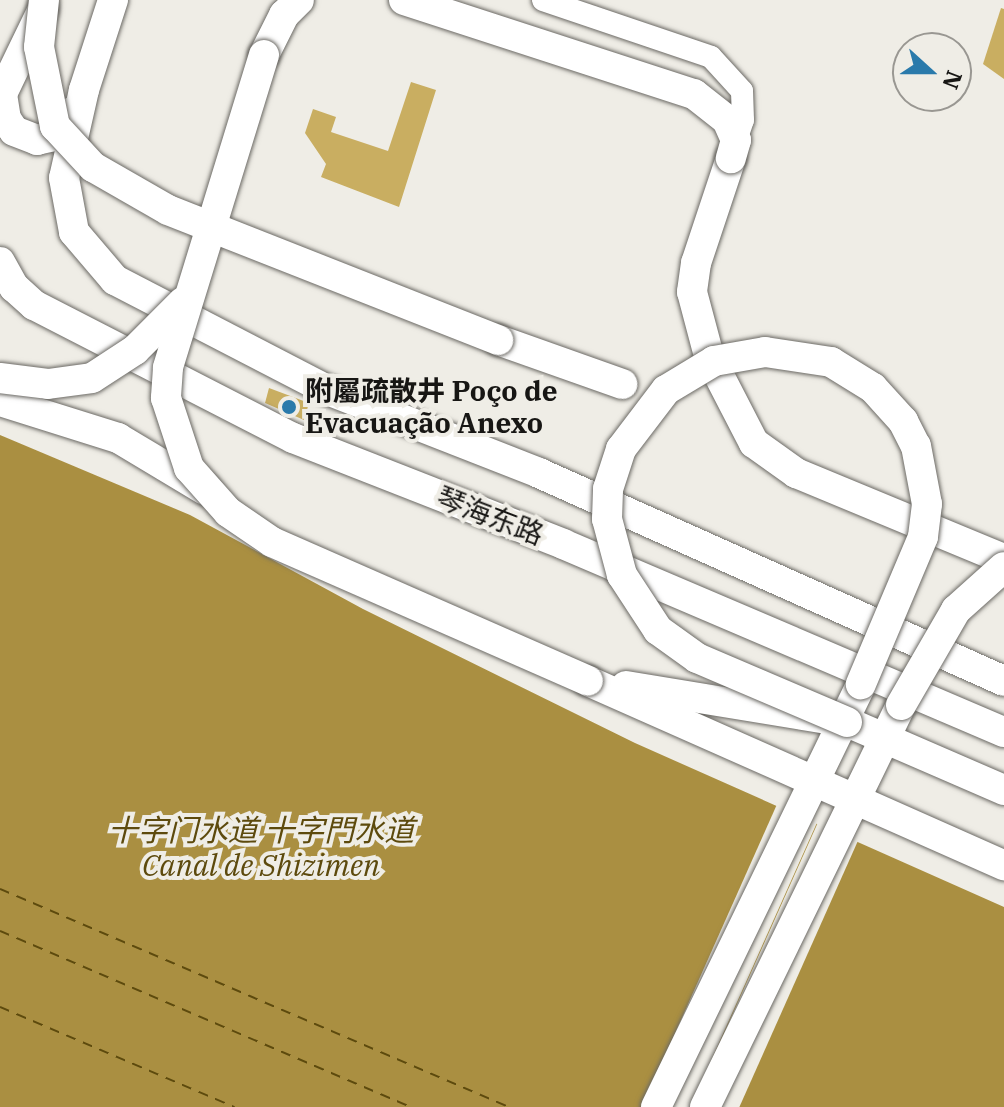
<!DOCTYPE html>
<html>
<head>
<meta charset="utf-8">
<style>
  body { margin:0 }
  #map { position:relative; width:1004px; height:1107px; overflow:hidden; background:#efede6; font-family:"IBM Plex Serif","Noto Sans SC",serif }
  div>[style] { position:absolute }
  .water>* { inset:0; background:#aa8f41 }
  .pier>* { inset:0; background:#efede6; transform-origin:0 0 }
  .ferry>* { height:2px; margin-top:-1px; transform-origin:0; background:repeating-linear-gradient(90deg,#5d4a0d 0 10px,transparent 0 18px) }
  .building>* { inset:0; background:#c9ae61 }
  .roads { filter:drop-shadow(0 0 2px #6b6964) drop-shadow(0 0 2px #6b6964) }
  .secondary>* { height:30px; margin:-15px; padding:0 15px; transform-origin:15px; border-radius:15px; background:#fff }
  .bridges { filter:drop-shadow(0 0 2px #6b6964) drop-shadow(0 0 2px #6b6964) }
  .minor-bridge>* { height:22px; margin:-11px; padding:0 11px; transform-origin:11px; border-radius:11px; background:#fff }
  .secondary-bridge>* { height:30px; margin:-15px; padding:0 15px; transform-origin:15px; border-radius:15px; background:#fff }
  .dots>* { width:22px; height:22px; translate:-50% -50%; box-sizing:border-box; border:4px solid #efede6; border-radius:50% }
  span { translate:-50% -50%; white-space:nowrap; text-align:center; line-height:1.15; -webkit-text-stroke:8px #efede6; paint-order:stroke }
  .poi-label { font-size:28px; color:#171614; font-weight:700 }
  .left { translate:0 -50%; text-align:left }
  .street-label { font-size:28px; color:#171614 }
  .water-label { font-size:30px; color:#5d4a0d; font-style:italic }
  .north { position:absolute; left:892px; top:32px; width:80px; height:80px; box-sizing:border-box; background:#efede6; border:2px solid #999792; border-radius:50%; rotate:111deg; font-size:22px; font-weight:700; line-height:32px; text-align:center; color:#171614 }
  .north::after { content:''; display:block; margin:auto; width:28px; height:36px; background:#2a7aab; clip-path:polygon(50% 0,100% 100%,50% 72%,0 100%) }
</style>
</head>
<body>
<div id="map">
  <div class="water">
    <div style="clip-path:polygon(0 435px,190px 515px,363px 609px,635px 743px,1004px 907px,1004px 1107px,0 1107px)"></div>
  </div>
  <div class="pier">
    <div style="left:778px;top:802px;width:44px;height:339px;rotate:24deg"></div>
    <div style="left:819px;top:820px;width:44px;height:319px;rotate:24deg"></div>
  </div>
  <div class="ferry">
    <div style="left:0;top:889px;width:554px;rotate:23.19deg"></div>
    <div style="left:0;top:931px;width:446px;rotate:23.2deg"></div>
    <div style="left:0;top:1007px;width:255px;rotate:23.1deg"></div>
  </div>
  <div class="building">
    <div style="clip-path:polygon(1001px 8px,1004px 9px,1004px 79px,983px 64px)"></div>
    <div style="clip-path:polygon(411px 82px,436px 90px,399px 207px,321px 177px,326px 164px,305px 133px,313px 109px,336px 117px,331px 132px,388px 151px)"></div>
    <div style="clip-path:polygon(269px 388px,309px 403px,304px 420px,265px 403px)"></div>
  </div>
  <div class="roads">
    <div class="secondary">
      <div style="left:113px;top:0;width:95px;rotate:107.9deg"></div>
      <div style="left:84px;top:90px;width:90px;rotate:102.8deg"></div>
      <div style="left:64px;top:178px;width:55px;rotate:79.5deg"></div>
      <div style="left:74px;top:232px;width:63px;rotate:49.5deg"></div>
      <div style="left:115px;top:280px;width:237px;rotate:27.4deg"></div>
      <div style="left:325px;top:389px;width:230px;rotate:21.4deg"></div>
      <div style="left:539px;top:473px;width:509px;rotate:24.1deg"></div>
      <div style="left:43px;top:9px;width:94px;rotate:115.8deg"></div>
      <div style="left:2px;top:94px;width:25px;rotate:81deg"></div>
      <div style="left:6px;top:119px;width:14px;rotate:56deg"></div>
      <div style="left:14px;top:131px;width:25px;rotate:21deg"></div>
      <div style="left:37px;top:140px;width:17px;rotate:-13deg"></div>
      <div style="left:54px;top:136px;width:31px;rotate:-52deg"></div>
      <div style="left:264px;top:55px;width:45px;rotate:-63.4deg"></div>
      <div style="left:284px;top:15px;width:21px;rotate:-45deg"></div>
      <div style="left:731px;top:158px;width:111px;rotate:108.4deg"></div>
      <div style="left:696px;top:263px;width:29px;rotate:98deg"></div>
      <div style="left:692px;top:292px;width:66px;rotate:75.1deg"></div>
      <div style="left:709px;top:356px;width:98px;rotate:62.7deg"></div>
      <div style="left:754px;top:443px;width:52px;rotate:35.5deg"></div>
      <div style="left:796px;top:473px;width:225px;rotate:22.5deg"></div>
      <div style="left:0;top:262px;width:29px;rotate:61deg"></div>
      <div style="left:14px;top:287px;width:27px;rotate:42deg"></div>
      <div style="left:34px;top:305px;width:291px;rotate:27.2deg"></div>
      <div style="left:293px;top:438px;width:290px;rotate:21.4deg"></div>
      <div style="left:563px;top:544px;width:479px;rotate:23.1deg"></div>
      <div style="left:498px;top:340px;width:132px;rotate:19.5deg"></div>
      <div style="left:0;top:401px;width:124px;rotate:17.4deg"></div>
      <div style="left:118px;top:438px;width:101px;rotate:30.9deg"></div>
      <div style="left:588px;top:681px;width:455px;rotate:23.9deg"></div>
      <div style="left:626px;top:686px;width:224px;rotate:9.3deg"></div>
      <div style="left:847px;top:722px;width:171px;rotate:23.4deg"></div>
      <div style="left:656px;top:1107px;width:470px;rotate:-64.1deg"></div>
      <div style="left:705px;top:1107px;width:447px;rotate:-64deg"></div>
    </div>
  </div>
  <div class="bridges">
    <div class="minor-bridge">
      <div style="left:543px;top:0;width:177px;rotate:18.7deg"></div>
      <div style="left:711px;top:57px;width:46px;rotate:47.6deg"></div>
      <div style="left:742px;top:91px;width:29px;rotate:88deg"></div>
      <div style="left:743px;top:120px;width:21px;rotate:109deg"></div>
    </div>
    <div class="secondary-bridge">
      <div style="left:44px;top:0;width:47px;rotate:96.1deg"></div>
      <div style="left:39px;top:47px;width:81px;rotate:78.6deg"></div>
      <div style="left:55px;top:126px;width:56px;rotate:47.2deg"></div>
      <div style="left:93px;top:167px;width:86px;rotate:29.8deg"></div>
      <div style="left:168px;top:210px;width:355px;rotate:21.5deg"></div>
      <div style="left:404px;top:0;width:305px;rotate:18deg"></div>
      <div style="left:694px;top:94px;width:42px;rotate:38.2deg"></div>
      <div style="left:727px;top:120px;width:22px;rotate:66deg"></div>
      <div style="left:736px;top:140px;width:19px;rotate:106deg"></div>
      <div style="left:264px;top:55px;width:327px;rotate:107.1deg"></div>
      <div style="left:168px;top:368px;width:30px;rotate:94deg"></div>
      <div style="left:166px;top:398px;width:74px;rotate:71.8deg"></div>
      <div style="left:189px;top:468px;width:59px;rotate:48.4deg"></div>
      <div style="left:228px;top:512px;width:53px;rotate:34.3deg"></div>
      <div style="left:272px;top:542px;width:345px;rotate:23.7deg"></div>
      <div style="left:0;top:378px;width:48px;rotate:7.1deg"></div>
      <div style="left:48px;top:384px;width:44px;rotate:-7.8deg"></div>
      <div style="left:92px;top:378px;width:51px;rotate:-33.1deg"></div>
      <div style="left:135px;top:350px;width:68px;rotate:-45deg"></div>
      <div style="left:901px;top:705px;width:110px;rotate:-59.9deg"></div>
      <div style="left:956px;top:610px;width:64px;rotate:-41.9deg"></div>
      <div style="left:847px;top:722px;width:163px;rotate:-156.9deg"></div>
      <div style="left:697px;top:658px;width:48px;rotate:-144.3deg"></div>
      <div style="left:658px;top:630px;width:66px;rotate:-123.2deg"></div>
      <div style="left:622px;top:575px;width:58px;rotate:-105deg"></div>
      <div style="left:607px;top:519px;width:30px;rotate:-88deg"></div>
      <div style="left:608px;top:489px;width:42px;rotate:-72deg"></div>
      <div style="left:621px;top:449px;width:74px;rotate:-52.7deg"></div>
      <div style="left:666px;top:390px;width:56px;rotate:-31.1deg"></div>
      <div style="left:714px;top:361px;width:52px;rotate:-10deg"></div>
      <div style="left:765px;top:352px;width:67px;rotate:8.6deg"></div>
      <div style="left:831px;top:362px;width:49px;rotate:31.8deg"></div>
      <div style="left:873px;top:388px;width:45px;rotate:47.7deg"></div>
      <div style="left:903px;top:421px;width:28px;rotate:63deg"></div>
      <div style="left:916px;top:446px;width:59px;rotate:79.3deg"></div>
      <div style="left:927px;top:504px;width:33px;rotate:97deg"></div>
      <div style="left:923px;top:537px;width:160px;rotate:112.9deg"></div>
    </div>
  </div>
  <div class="dots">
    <div style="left:289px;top:407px;background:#2a7aab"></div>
  </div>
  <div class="poi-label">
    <span class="left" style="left:305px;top:407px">附屬疏散井 Poço de<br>Evacuação Anexo</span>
  </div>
  <div class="street-label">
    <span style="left:490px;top:516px;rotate:21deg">琴海东路</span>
  </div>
  <div class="water-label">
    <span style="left:261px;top:847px">十字门水道 十字門水道<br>Canal de Shizimen</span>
  </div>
  <div class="north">N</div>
</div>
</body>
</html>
